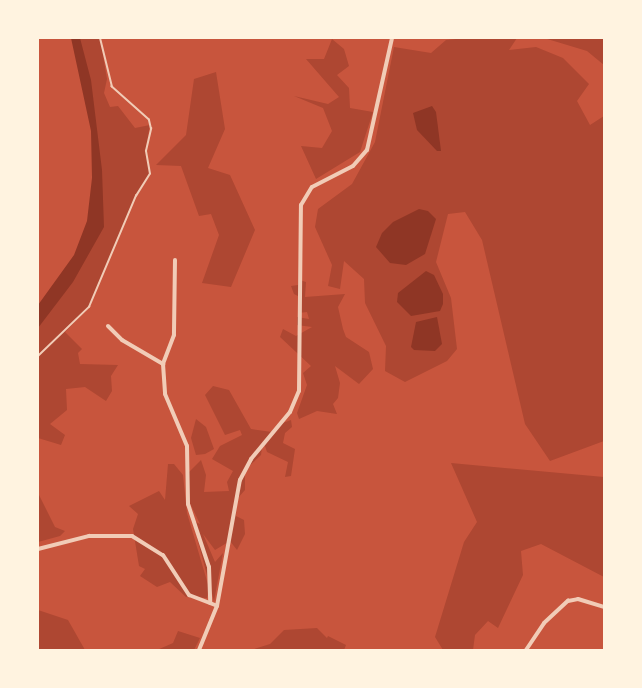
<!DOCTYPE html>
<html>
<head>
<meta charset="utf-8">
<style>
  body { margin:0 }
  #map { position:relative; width:642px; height:688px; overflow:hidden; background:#c8553d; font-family:Mulish,sans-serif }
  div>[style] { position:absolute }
  .green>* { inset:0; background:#ae4732 }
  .water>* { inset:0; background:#8f3625 }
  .service>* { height:1.5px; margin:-0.75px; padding:0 0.75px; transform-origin:0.75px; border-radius:0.75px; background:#f1ccb7 }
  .minor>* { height:4px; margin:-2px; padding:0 2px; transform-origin:2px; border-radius:2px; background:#f1ccb7 }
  span { translate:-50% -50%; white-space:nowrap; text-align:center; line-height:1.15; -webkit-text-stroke:5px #fff3e0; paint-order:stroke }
  .frame { position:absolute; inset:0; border:39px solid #fff3e0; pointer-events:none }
</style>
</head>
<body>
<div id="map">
  <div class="green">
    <div style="clip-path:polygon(76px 38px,100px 38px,107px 79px,104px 93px,110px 107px,118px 106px,135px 128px,150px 125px,146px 147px,150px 174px,134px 201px,89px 307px,65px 332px,82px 349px,78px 353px,80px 364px,118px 365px,111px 376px,112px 391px,106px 401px,85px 387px,66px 389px,67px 410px,50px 424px,65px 435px,61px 445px,38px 438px,38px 320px,99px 223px,99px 170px)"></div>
    <div style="clip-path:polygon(466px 38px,517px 38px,509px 50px,536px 47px,563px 58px,589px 84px,577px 101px,590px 125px,604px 116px,604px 441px,550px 461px,525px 424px,482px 240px,465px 212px,448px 214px,436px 262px,451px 298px,457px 349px,447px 361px,405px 382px,385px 371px,386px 346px,365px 303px,364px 279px,344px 261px,340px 289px,328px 286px,332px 265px,315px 227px,318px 209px,352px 184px,375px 142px,394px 47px,431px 53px,446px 40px)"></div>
    <div style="clip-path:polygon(544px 38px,604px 38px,604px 65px,587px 51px)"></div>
    <div style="clip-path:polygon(332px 39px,344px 49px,349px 66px,337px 75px,349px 88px,350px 108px,373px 112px,360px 152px,316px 179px,301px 146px,322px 148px,332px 131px,323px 108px,294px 96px,328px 104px,339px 97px,306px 59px,324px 59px)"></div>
    <div style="clip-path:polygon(216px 72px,225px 129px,208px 168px,230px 175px,255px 230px,231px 287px,202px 283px,219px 235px,211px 214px,199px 216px,181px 166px,156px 165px,186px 135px,194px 79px)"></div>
    <div style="clip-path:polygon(299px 280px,306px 282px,305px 297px,345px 294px,338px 307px,343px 329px,346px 337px,369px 352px,373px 369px,359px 384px,335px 366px,340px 383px,338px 398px,333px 404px,337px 414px,317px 411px,299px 419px,297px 413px,307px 385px,303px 373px,311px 366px,280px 337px,283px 329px,296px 336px,312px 327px,297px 325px,297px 317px,309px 319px,307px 312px,298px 313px,300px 297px,294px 294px,291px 286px,298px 285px)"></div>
    <div style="clip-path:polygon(213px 386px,229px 390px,251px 429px,272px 432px,280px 424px,291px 420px,292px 427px,285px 433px,283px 443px,295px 449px,291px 476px,285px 477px,288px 462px,267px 452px,263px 440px,261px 455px,245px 470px,245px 490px,237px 499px,236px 516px,244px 520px,245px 534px,237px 550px,230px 541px,215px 550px,203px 534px,215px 562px,223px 553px,214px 601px,197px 538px,196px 522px,200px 524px,186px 495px,186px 475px,201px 460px,206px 475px,204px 492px,229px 491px,227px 482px,233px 471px,212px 459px,220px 446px,242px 435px,240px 430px,225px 435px,205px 395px)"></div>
    <div style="clip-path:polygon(196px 419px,206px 427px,214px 449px,205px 454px,196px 455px,191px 438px)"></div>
    <div style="clip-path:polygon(451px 463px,604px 477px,604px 577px,541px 544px,521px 551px,523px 575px,498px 628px,488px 621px,475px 635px,473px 650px,443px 650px,435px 637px,464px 542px,477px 522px)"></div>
    <div style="clip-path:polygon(168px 464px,174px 464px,183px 475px,187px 513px,209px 588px,207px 598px,186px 597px,170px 582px,157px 587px,140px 576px,145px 569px,139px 566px,133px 529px,138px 514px,129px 506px,159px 491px,165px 500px)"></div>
    <div style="clip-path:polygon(38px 493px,55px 527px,65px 531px,60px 536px,38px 542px)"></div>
    <div style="clip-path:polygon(38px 610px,68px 620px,85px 650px,38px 650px)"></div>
    <div style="clip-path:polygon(317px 628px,327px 638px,328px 636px,346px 645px,344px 650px,251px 650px,270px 644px,284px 630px)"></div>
    <div style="clip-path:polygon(178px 631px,200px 638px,194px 650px,157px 650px,173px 643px)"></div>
  </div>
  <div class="water">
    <div style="clip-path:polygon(71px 38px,80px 38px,91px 80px,102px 170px,104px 227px,73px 282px,38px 328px,38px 305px,74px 255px,87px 221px,92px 178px,91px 131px)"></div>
    <div style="clip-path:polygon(432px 106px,436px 112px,441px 151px,437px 151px,417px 130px,413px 113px)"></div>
    <div style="clip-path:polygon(419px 209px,428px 211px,436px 219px,425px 254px,406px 265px,390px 263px,376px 247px,382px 233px,393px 222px)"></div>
    <div style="clip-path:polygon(426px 271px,434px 275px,443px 294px,443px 304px,440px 311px,411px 316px,397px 302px,398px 293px)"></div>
    <div style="clip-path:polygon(437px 317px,442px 344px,435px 351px,414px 350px,411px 347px,416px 322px)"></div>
  </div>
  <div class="service">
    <div style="left:38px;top:356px;width:71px;rotate:-43.9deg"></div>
    <div style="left:89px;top:307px;width:121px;rotate:-67.1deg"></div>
    <div style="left:136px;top:196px;width:26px;rotate:-58deg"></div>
    <div style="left:150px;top:174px;width:23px;rotate:-100deg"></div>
    <div style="left:146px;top:151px;width:23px;rotate:-77deg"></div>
    <div style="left:151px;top:129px;width:9px;rotate:-103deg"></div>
    <div style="left:149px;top:120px;width:50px;rotate:-138.3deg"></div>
    <div style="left:112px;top:87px;width:50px;rotate:-103.8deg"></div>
  </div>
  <div class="minor">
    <div style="left:175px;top:260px;width:75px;rotate:90.8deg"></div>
    <div style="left:174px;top:335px;width:31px;rotate:111deg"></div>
    <div style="left:163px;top:364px;width:30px;rotate:86deg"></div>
    <div style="left:165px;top:394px;width:56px;rotate:67.1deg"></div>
    <div style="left:187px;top:446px;width:58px;rotate:89deg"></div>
    <div style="left:188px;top:504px;width:66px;rotate:71.6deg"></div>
    <div style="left:209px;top:567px;width:36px;rotate:88deg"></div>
    <div style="left:108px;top:326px;width:20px;rotate:45deg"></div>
    <div style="left:122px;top:340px;width:48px;rotate:30.3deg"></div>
    <div style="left:38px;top:549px;width:53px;rotate:-14.3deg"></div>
    <div style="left:89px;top:536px;width:43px"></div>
    <div style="left:132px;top:536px;width:36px;rotate:32deg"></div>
    <div style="left:163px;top:555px;width:48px;rotate:57deg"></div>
    <div style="left:189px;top:595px;width:30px;rotate:21deg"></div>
    <div style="left:199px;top:650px;width:48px;rotate:-67.8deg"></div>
    <div style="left:217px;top:606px;width:128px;rotate:-79.7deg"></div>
    <div style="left:240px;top:480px;width:24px;rotate:-62deg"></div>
    <div style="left:251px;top:459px;width:61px;rotate:-50.3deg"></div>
    <div style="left:290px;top:412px;width:23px;rotate:-67deg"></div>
    <div style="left:299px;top:391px;width:186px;rotate:-89.4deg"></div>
    <div style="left:301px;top:205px;width:21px;rotate:-59deg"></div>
    <div style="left:312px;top:187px;width:46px;rotate:-27.1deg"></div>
    <div style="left:353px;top:166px;width:21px;rotate:-49deg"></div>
    <div style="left:367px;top:150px;width:115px;rotate:-77.4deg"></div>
    <div style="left:526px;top:650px;width:32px;rotate:-56deg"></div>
    <div style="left:544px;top:623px;width:33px;rotate:-43deg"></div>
    <div style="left:568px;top:601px;width:10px;rotate:-11deg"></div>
    <div style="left:578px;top:599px;width:27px;rotate:17deg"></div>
  </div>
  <div class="frame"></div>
</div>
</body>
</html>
